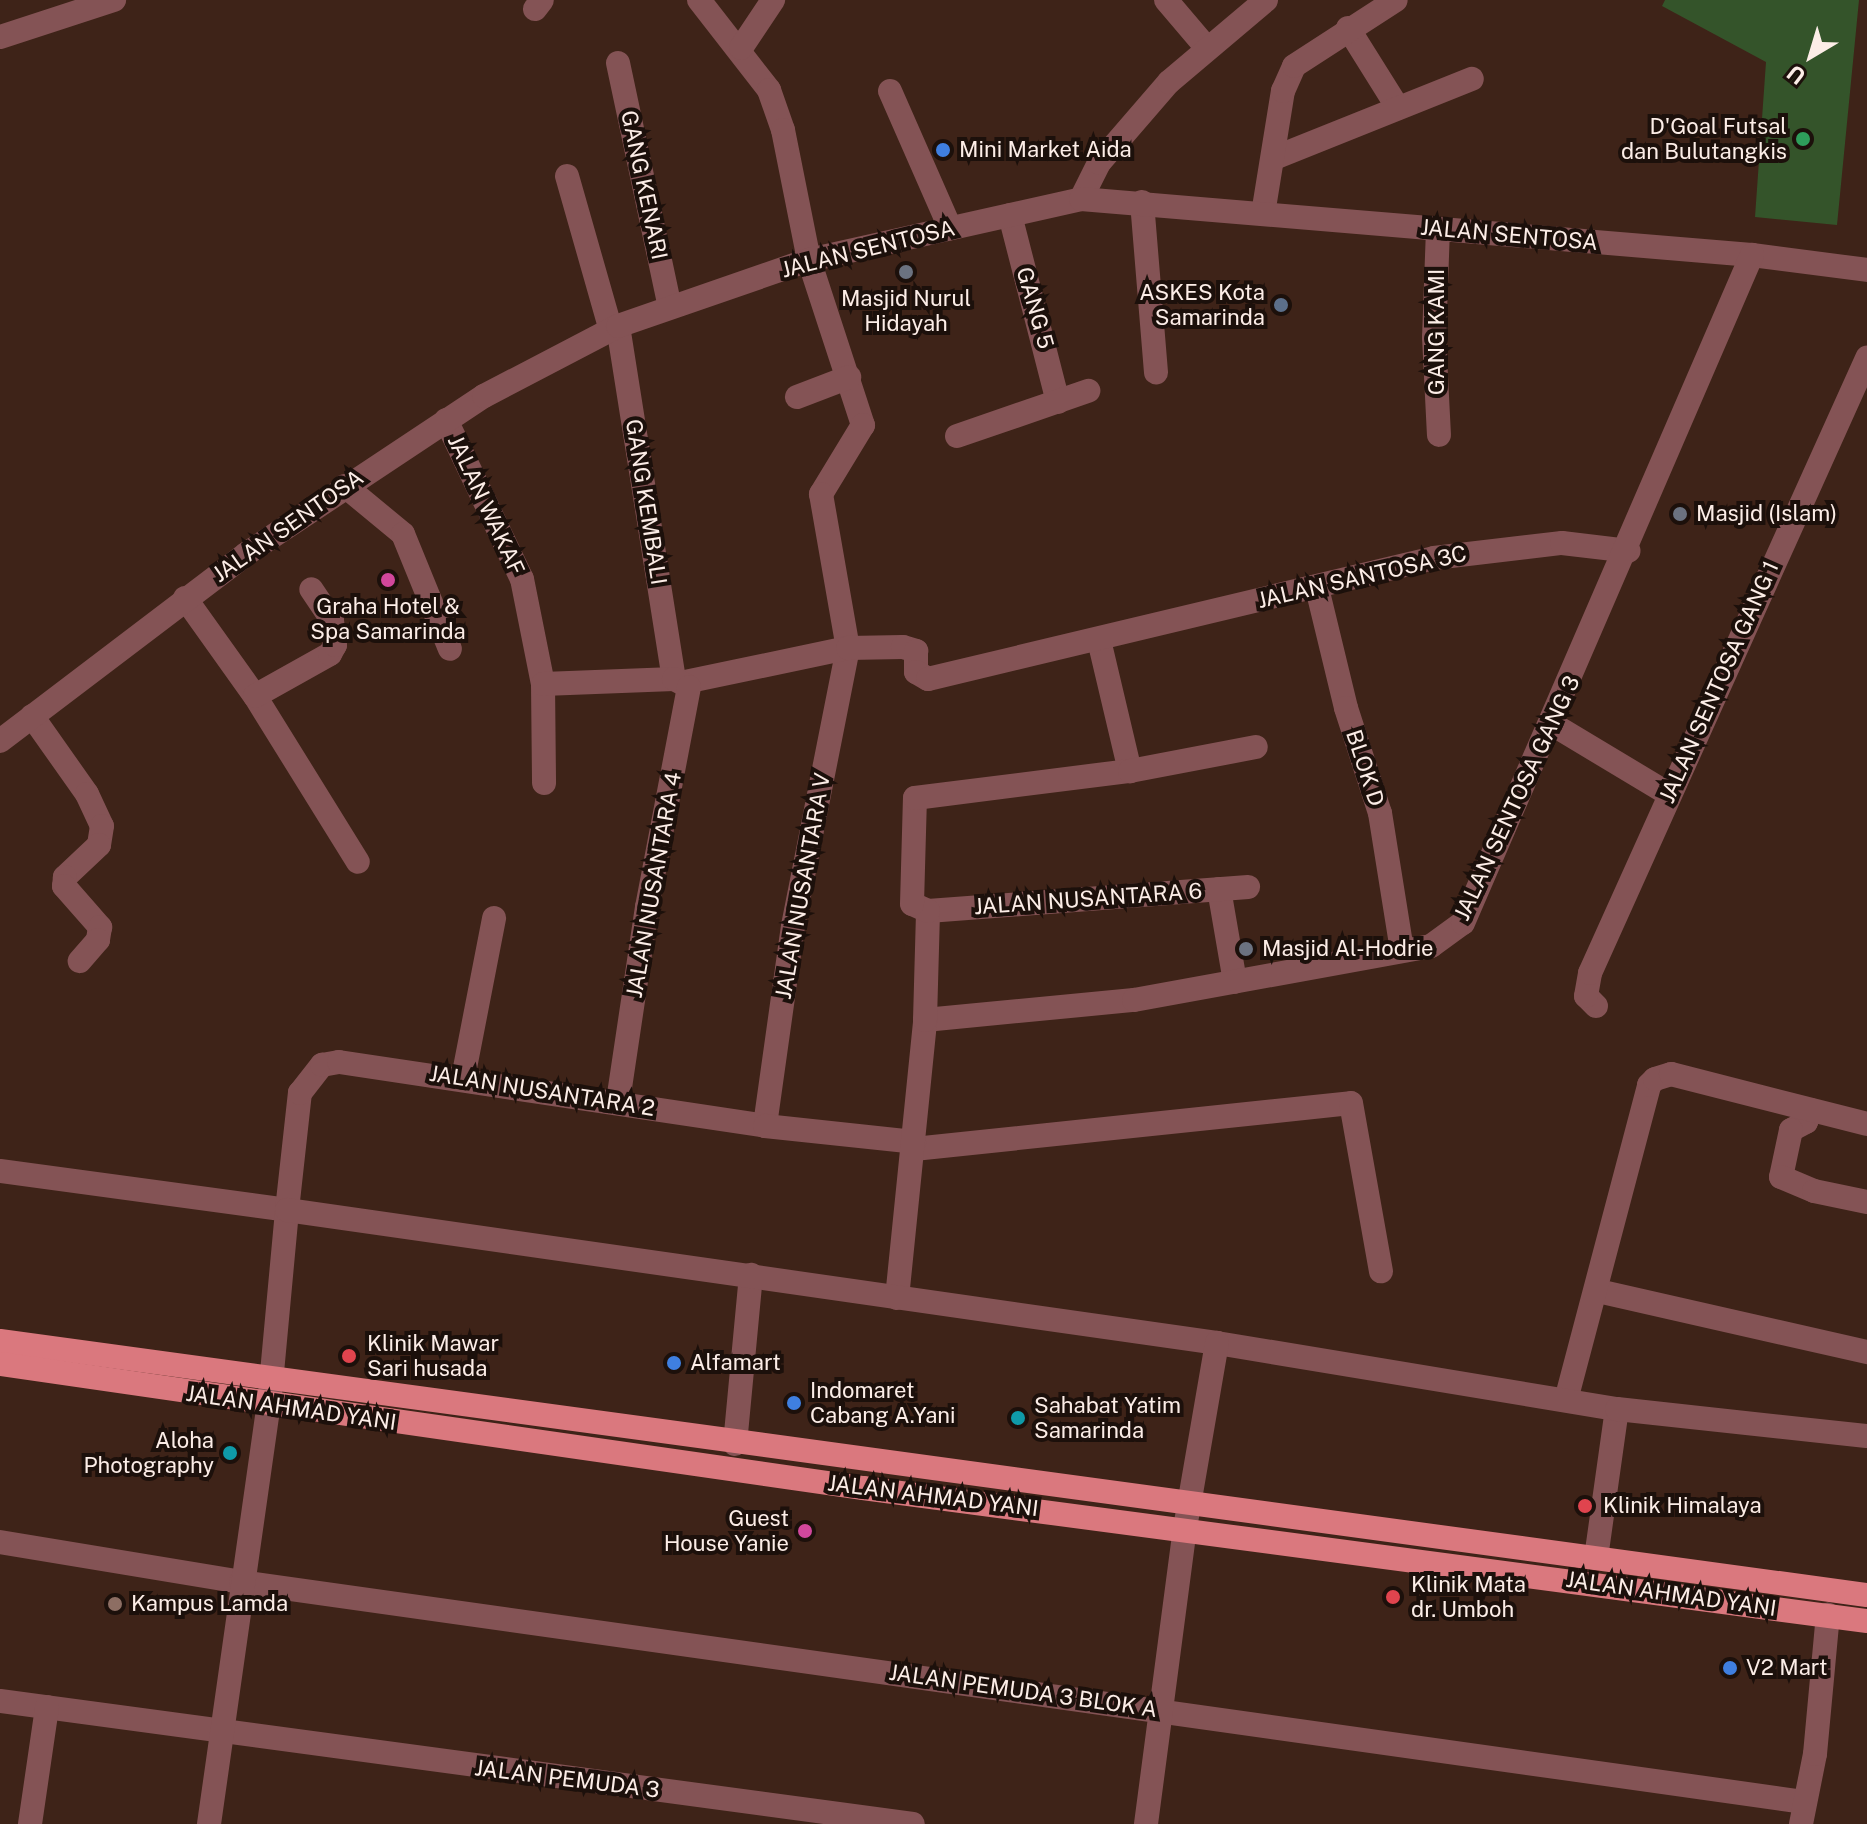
<!DOCTYPE html>
<html>
<head>
<meta charset="utf-8">
<style>
  body { margin:0 }
  #map { position:relative; width:1867px; height:1824px; overflow:hidden; background:#3e2318; font-family:"Public Sans",sans-serif }
  div>[style] { position:absolute }
  .green>* { inset:0; background:#34542a }
  .minor>* { height:24px; margin:-12px; padding:0 12px; transform-origin:12px; border-radius:12px; background:#845355 }
  .major>* { height:24px; margin:-12px; padding:0 12px; transform-origin:12px; border-radius:12px; background:#da787e }
  .dots>* { width:22px; height:22px; translate:-50% -50%; box-sizing:border-box; border:4px solid #1c100b; border-radius:50% }
  span { translate:-50% -50%; white-space:nowrap; text-align:center; line-height:1.15; -webkit-text-stroke:8px #1c100b; paint-order:stroke }
  .poi-label { font-size:22px; color:#fcede7 }
  .right { translate:-100% -50%; text-align:right }
  .left { translate:0 -50%; text-align:left }
  .street-label { font-size:22px; color:#fcede7 }
  .north { position:absolute; left:1771px; top:16px; width:80px; height:80px; -webkit-text-stroke:6px #1c100b; paint-order:stroke; rotate:218deg; font-size:22px; font-weight:700; line-height:32px; text-align:center; color:#fcede7 }
  .north::after { content:''; display:block; margin:auto; width:28px; height:36px; background:#fcede7; clip-path:polygon(50% 0,100% 100%,50% 72%,0 100%) }
</style>
</head>
<body>
<div id="map">
  <div class="green">
    <div style="clip-path:polygon(1665px 0,1859px 0,1837px 225px,1755px 217px,1766px 62px,1662px 6px)"></div>
  </div>
  <div class="minor">
    <div style="left:699px;top:0;width:114px;rotate:52.1deg"></div>
    <div style="left:769px;top:90px;width:42px;rotate:70.7deg"></div>
    <div style="left:783px;top:130px;width:133px;rotate:78.7deg"></div>
    <div style="left:809px;top:260px;width:174px;rotate:71.9deg"></div>
    <div style="left:863px;top:425px;width:81px;rotate:121.3deg"></div>
    <div style="left:821px;top:494px;width:156px;rotate:80.1deg"></div>
    <div style="left:848px;top:648px;width:283px;rotate:101.2deg"></div>
    <div style="left:793px;top:926px;width:202px;rotate:98deg"></div>
    <div style="left:1166px;top:0;width:62px;rotate:49.6deg"></div>
    <div style="left:535px;top:9px;width:11px;rotate:-52deg"></div>
    <div style="left:1348px;top:28px;width:94px;rotate:58deg"></div>
    <div style="left:0;top:37px;width:120px;rotate:-18deg"></div>
    <div style="left:741px;top:48px;width:58px;rotate:-56.3deg"></div>
    <div style="left:618px;top:63px;width:249px;rotate:78deg"></div>
    <div style="left:890px;top:91px;width:150px;rotate:66.3deg"></div>
    <div style="left:1274px;top:158px;width:213px;rotate:-21.8deg"></div>
    <div style="left:567px;top:176px;width:160px;rotate:74.1deg"></div>
    <div style="left:1081px;top:199px;width:40px;rotate:-63.4deg"></div>
    <div style="left:1099px;top:163px;width:107px;rotate:-49.2deg"></div>
    <div style="left:1169px;top:82px;width:127px;rotate:-40.2deg"></div>
    <div style="left:1142px;top:202px;width:171px;rotate:85.3deg"></div>
    <div style="left:1263px;top:214px;width:125px;rotate:-80.8deg"></div>
    <div style="left:1283px;top:91px;width:27px;rotate:-66deg"></div>
    <div style="left:1294px;top:66px;width:121px;rotate:-32.9deg"></div>
    <div style="left:1010px;top:215px;width:193px;rotate:75.6deg"></div>
    <div style="left:1438px;top:229px;width:108px;rotate:92.1deg"></div>
    <div style="left:1434px;top:337px;width:98px;rotate:87.1deg"></div>
    <div style="left:618px;top:326px;width:357px;rotate:81deg"></div>
    <div style="left:797px;top:397px;width:56px;rotate:-21deg"></div>
    <div style="left:446px;top:420px;width:176px;rotate:64.5deg"></div>
    <div style="left:522px;top:579px;width:107px;rotate:78.7deg"></div>
    <div style="left:543px;top:684px;width:99px;rotate:89.4deg"></div>
    <div style="left:957px;top:436px;width:139px;rotate:-19deg"></div>
    <div style="left:345px;top:486px;width:75px;rotate:39.6deg"></div>
    <div style="left:403px;top:534px;width:124px;rotate:67.8deg"></div>
    <div style="left:1317px;top:588px;width:123px;rotate:76.4deg"></div>
    <div style="left:1346px;top:708px;width:110px;rotate:72.1deg"></div>
    <div style="left:1380px;top:813px;width:139px;rotate:80.9deg"></div>
    <div style="left:185px;top:598px;width:120px;rotate:54.5deg"></div>
    <div style="left:255px;top:696px;width:195px;rotate:58.2deg"></div>
    <div style="left:1099px;top:640px;width:135px;rotate:76.7deg"></div>
    <div style="left:685px;top:682px;width:167px;rotate:-11.8deg"></div>
    <div style="left:848px;top:648px;width:55px;rotate:-1deg"></div>
    <div style="left:903px;top:647px;width:14px;rotate:17deg"></div>
    <div style="left:916px;top:651px;width:21px;rotate:90deg"></div>
    <div style="left:916px;top:672px;width:14px;rotate:30deg"></div>
    <div style="left:928px;top:679px;width:520px;rotate:-13.45deg"></div>
    <div style="left:1434px;top:558px;width:129px;rotate:-6.7deg"></div>
    <div style="left:1562px;top:543px;width:67px;rotate:6.8deg"></div>
    <div style="left:543px;top:684px;width:131px;rotate:-2.2deg"></div>
    <div style="left:674px;top:679px;width:17px;rotate:28deg"></div>
    <div style="left:689px;top:687px;width:224px;rotate:100.8deg"></div>
    <div style="left:647px;top:907px;width:197px;rotate:98.5deg"></div>
    <div style="left:255px;top:696px;width:86px;rotate:-29.2deg"></div>
    <div style="left:330px;top:654px;width:10px;rotate:-61deg"></div>
    <div style="left:335px;top:645px;width:25px;rotate:-97deg"></div>
    <div style="left:332px;top:620px;width:37px;rotate:-124deg"></div>
    <div style="left:32px;top:716px;width:95px;rotate:54.8deg"></div>
    <div style="left:87px;top:794px;width:35px;rotate:65deg"></div>
    <div style="left:102px;top:826px;width:19px;rotate:99deg"></div>
    <div style="left:99px;top:845px;width:47px;rotate:136.7deg"></div>
    <div style="left:65px;top:877px;width:9px;rotate:96deg"></div>
    <div style="left:64px;top:886px;width:55px;rotate:48.7deg"></div>
    <div style="left:100px;top:927px;width:13px;rotate:99deg"></div>
    <div style="left:98px;top:940px;width:28px;rotate:131deg"></div>
    <div style="left:1552px;top:724px;width:134px;rotate:31deg"></div>
    <div style="left:0;top:741px;width:309px;rotate:-37.2deg"></div>
    <div style="left:246px;top:554px;width:286px;rotate:-33.6deg"></div>
    <div style="left:484px;top:396px;width:151px;rotate:-27.6deg"></div>
    <div style="left:618px;top:326px;width:202px;rotate:-19.1deg"></div>
    <div style="left:809px;top:260px;width:279px;rotate:-12.6deg"></div>
    <div style="left:1081px;top:199px;width:673px;rotate:4.77deg"></div>
    <div style="left:1752px;top:255px;width:116px;rotate:7.4deg"></div>
    <div style="left:1219px;top:889px;width:94px;rotate:80.2deg"></div>
    <div style="left:928px;top:911px;width:321px;rotate:-4.3deg"></div>
    <div style="left:1596px;top:1006px;width:14px;rotate:-135deg"></div>
    <div style="left:1586px;top:996px;width:23px;rotate:-80deg"></div>
    <div style="left:1590px;top:973px;width:675px;rotate:-65.75deg"></div>
    <div style="left:925px;top:1020px;width:210px;rotate:-5.5deg"></div>
    <div style="left:1134px;top:1000px;width:302px;rotate:-10.3deg"></div>
    <div style="left:1431px;top:946px;width:39px;rotate:-36deg"></div>
    <div style="left:1463px;top:923px;width:728px;rotate:-66.61deg"></div>
    <div style="left:463px;top:1078px;width:163px;rotate:-79deg"></div>
    <div style="left:1811px;top:1110px;width:13px;rotate:113deg"></div>
    <div style="left:1806px;top:1122px;width:17px;rotate:152deg"></div>
    <div style="left:1791px;top:1130px;width:48px;rotate:102deg"></div>
    <div style="left:1781px;top:1177px;width:36px;rotate:23deg"></div>
    <div style="left:1814px;top:1191px;width:54px;rotate:11.7deg"></div>
    <div style="left:914px;top:1149px;width:439px;rotate:-6deg"></div>
    <div style="left:1351px;top:1103px;width:171px;rotate:79.9deg"></div>
    <div style="left:0;top:1171px;width:290px;rotate:7.7deg"></div>
    <div style="left:287px;top:1210px;width:118px;rotate:-83.7deg"></div>
    <div style="left:300px;top:1093px;width:36px;rotate:-52deg"></div>
    <div style="left:322px;top:1065px;width:17px;rotate:-10deg"></div>
    <div style="left:339px;top:1062px;width:431px;rotate:8.5deg"></div>
    <div style="left:765px;top:1126px;width:150px;rotate:6.1deg"></div>
    <div style="left:1598px;top:1291px;width:276px;rotate:12.8deg"></div>
    <div style="left:897px;top:1298px;width:279px;rotate:-84.2deg"></div>
    <div style="left:925px;top:1020px;width:109px;rotate:-88.4deg"></div>
    <div style="left:928px;top:911px;width:17px;rotate:-156deg"></div>
    <div style="left:912px;top:904px;width:106px;rotate:-88.4deg"></div>
    <div style="left:915px;top:798px;width:217px;rotate:-7.2deg"></div>
    <div style="left:1130px;top:771px;width:128px;rotate:-10.8deg"></div>
    <div style="left:1566px;top:1400px;width:326px;rotate:-75.2deg"></div>
    <div style="left:1649px;top:1085px;width:8px;rotate:-45deg"></div>
    <div style="left:1655px;top:1079px;width:17px;rotate:-17deg"></div>
    <div style="left:1671px;top:1074px;width:202px;rotate:14.3deg"></div>
    <div style="left:735px;top:1444px;width:170px;rotate:-84.6deg"></div>
    <div style="left:0;top:1542px;width:244px;rotate:9.4deg"></div>
    <div style="left:241px;top:1582px;width:1579px;rotate:8.01deg"></div>
    <div style="left:1596px;top:1558px;width:150px;rotate:-82deg"></div>
    <div style="left:0;top:1701px;width:921px;rotate:7.67deg"></div>
    <div style="left:30px;top:1824px;width:118px;rotate:-81.7deg"></div>
    <div style="left:209px;top:1824px;width:423px;rotate:-81.9deg"></div>
    <div style="left:269px;top:1405px;width:196px;rotate:-84.7deg"></div>
    <div style="left:287px;top:1210px;width:939px;rotate:8.14deg"></div>
    <div style="left:1217px;top:1343px;width:405px;rotate:9.4deg"></div>
    <div style="left:1617px;top:1409px;width:251px;rotate:6.2deg"></div>
    <div style="left:1146px;top:1824px;width:299px;rotate:-82.5deg"></div>
    <div style="left:1185px;top:1528px;width:188px;rotate:-80.2deg"></div>
    <div style="left:1801px;top:1824px;width:71px;rotate:-78.7deg"></div>
    <div style="left:1815px;top:1754px;width:140px;rotate:-84.7deg"></div>
  </div>
  <div class="major">
    <div style="left:0;top:1341px;width:1884px;rotate:7.75deg"></div>
    <div style="left:0;top:1364px;width:872px;rotate:8.18deg"></div>
    <div style="left:863px;top:1488px;width:1013px;rotate:7.55deg"></div>
  </div>
  <div class="dots">
    <div style="left:1803px;top:139px;background:#2e9e5b"></div>
    <div style="left:943px;top:150px;background:#3f7fe0"></div>
    <div style="left:906px;top:272px;background:#6b7280"></div>
    <div style="left:1281px;top:305px;background:#5c6f8a"></div>
    <div style="left:1680px;top:514px;background:#6b7280"></div>
    <div style="left:388px;top:580px;background:#d1479c"></div>
    <div style="left:1246px;top:949px;background:#6b7280"></div>
    <div style="left:349px;top:1356px;background:#e0444e"></div>
    <div style="left:674px;top:1363px;background:#3f7fe0"></div>
    <div style="left:794px;top:1403px;background:#3f7fe0"></div>
    <div style="left:1018px;top:1418px;background:#0f9aa8"></div>
    <div style="left:230px;top:1453px;background:#0f9aa8"></div>
    <div style="left:1585px;top:1506px;background:#e0444e"></div>
    <div style="left:805px;top:1531px;background:#d1479c"></div>
    <div style="left:1393px;top:1597px;background:#e0444e"></div>
    <div style="left:115px;top:1604px;background:#8d6e63"></div>
    <div style="left:1730px;top:1668px;background:#3f7fe0"></div>
  </div>
  <div class="poi-label">
    <span class="right" style="left:1787px;top:139px">D'Goal Futsal<br>dan Bulutangkis</span>
    <span class="left" style="left:959px;top:150px">Mini Market Aida</span>
    <span class="right" style="left:1265px;top:305px">ASKES Kota<br>Samarinda</span>
    <span style="left:906px;top:311px">Masjid Nurul<br>Hidayah</span>
    <span class="left" style="left:1696px;top:514px">Masjid (Islam)</span>
    <span style="left:388px;top:619px">Graha Hotel &amp;<br>Spa Samarinda</span>
    <span class="left" style="left:1262px;top:949px">Masjid Al-Hodrie</span>
    <span class="left" style="left:367px;top:1356px">Klinik Mawar<br>Sari husada</span>
    <span class="left" style="left:690px;top:1363px">Alfamart</span>
    <span class="left" style="left:810px;top:1403px">Indomaret<br>Cabang A.Yani</span>
    <span class="left" style="left:1034px;top:1418px">Sahabat Yatim<br>Samarinda</span>
    <span class="right" style="left:214px;top:1453px">Aloha<br>Photography</span>
    <span class="left" style="left:1603px;top:1506px">Klinik Himalaya</span>
    <span class="right" style="left:789px;top:1531px">Guest<br>House Yanie</span>
    <span class="left" style="left:1411px;top:1597px">Klinik Mata<br>dr. Umboh</span>
    <span class="left" style="left:131px;top:1604px">Kampus Lamda</span>
    <span class="left" style="left:1746px;top:1668px">V2 Mart</span>
  </div>
  <div class="street-label">
    <span style="left:644px;top:185px;rotate:78deg">GANG KENARI</span>
    <span style="left:1509px;top:235px;rotate:5deg">JALAN SENTOSA</span>
    <span style="left:868px;top:249px;rotate:-14deg">JALAN SENTOSA</span>
    <span style="left:1035px;top:308px;rotate:74deg">GANG 5</span>
    <span style="left:1437px;top:332px;rotate:-90deg">GANG KAMI</span>
    <span style="left:646px;top:502px;rotate:81deg">GANG KEMBALI</span>
    <span style="left:486px;top:505px;rotate:65deg">JALAN WAKAF</span>
    <span style="left:288px;top:526px;rotate:-35deg">JALAN SENTOSA</span>
    <span style="left:1362px;top:577px;rotate:-13deg">JALAN SANTOSA 3C</span>
    <span style="left:1719px;top:682px;rotate:-66deg">JALAN SENTOSA GANG 1</span>
    <span style="left:1365px;top:768px;rotate:72deg">BLOK D</span>
    <span style="left:1517px;top:798px;rotate:-65deg">JALAN SENTOSA GANG 3</span>
    <span style="left:654px;top:885px;rotate:-80deg">JALAN NUSANTARA 4</span>
    <span style="left:803px;top:886px;rotate:-80deg">JALAN NUSANTARA V</span>
    <span style="left:1088px;top:899px;rotate:-4deg">JALAN NUSANTARA 6</span>
    <span style="left:542px;top:1091px;rotate:9deg">JALAN NUSANTARA 2</span>
    <span style="left:291px;top:1408px;rotate:8deg">JALAN AHMAD YANI</span>
    <span style="left:933px;top:1496px;rotate:7deg">JALAN AHMAD YANI</span>
    <span style="left:1671px;top:1594px;rotate:8deg">JALAN AHMAD YANI</span>
    <span style="left:1023px;top:1691px;rotate:8deg">JALAN PEMUDA 3 BLOK A</span>
    <span style="left:567px;top:1779px;rotate:7deg">JALAN PEMUDA 3</span>
  </div>
  <div class="north">U</div>
</div>
</body>
</html>
